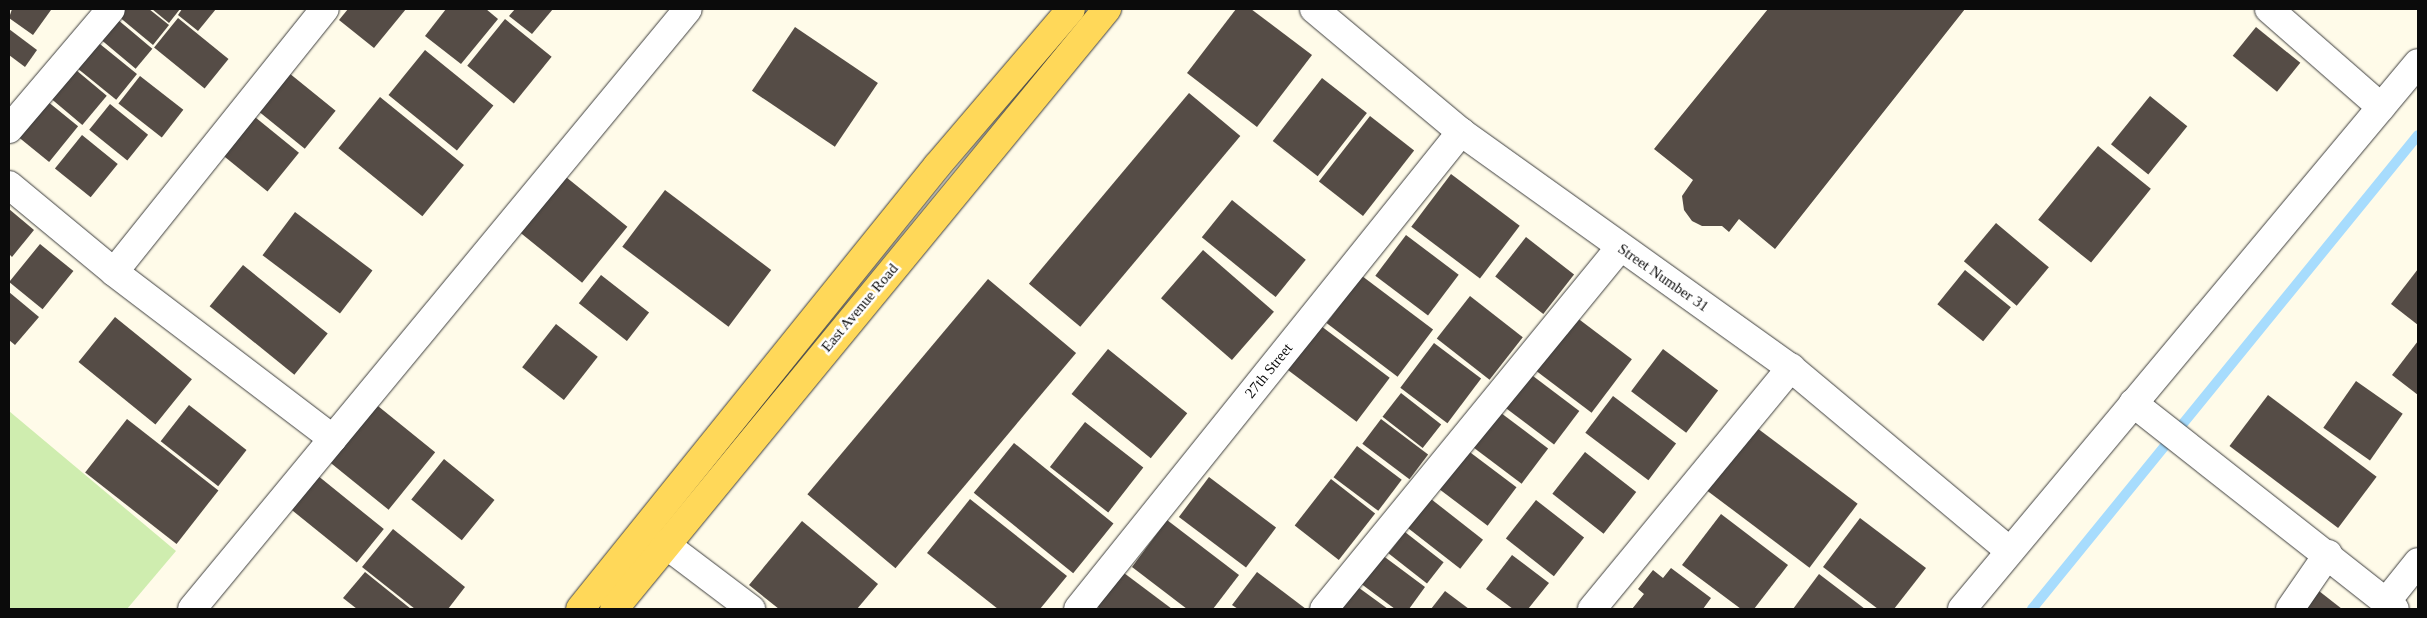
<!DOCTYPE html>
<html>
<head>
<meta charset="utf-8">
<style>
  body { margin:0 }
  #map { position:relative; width:2427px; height:618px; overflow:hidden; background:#fffbe9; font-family:Georgia,serif }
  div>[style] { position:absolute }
  .green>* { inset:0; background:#cfedaf }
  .stream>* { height:10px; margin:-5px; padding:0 5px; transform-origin:5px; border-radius:5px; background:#a7dcfd }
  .building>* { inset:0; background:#554c46; transform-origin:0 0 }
  .roads { filter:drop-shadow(0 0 1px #3e3e3e) drop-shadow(0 0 1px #3e3e3e) }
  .minor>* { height:28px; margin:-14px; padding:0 14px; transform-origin:14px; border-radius:14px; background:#fff }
  .major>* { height:28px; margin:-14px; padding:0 14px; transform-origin:14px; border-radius:14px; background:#ffd859 }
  span { translate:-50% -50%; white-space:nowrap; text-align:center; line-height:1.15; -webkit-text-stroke:5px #fff; paint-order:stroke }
  .street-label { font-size:15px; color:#0b0b0b }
  .frame { position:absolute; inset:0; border:10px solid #0b0b0b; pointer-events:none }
</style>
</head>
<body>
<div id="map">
  <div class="green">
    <div style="clip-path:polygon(9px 411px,176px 551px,127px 609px,9px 609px)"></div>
  </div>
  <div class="stream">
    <div style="left:2032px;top:609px;width:611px;rotate:-50.84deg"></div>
  </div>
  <div class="building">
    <div style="clip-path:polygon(12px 9px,49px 9px,51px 10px,33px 35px,9px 18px)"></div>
    <div style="clip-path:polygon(114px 9px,149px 9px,169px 25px,153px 45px,112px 11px)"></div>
    <div style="clip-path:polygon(152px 9px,180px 9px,169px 23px)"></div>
    <div style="clip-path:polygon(182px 9px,216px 9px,198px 31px,178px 15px)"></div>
    <div style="clip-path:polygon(348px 9px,406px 9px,374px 48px,339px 20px)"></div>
    <div style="clip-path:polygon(446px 9px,486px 9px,498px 19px,461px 64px,425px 36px)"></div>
    <div style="clip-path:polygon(515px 9px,553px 9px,532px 34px,509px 16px)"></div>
    <div style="clip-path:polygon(1236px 9px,1251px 9px,1312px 55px,1257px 127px,1187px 73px)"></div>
    <div style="clip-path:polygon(1768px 9px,1965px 9px,1775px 249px,1739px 219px,1729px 232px,1722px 226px,1702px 226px,1692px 221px,1684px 210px,1682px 196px,1693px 180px,1654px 149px)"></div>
    <div style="left:111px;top:14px;width:54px;height:26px;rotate:40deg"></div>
    <div style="left:178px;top:18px;width:65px;height:38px;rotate:39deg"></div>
    <div style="left:505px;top:19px;width:60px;height:60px;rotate:39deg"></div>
    <div style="left:795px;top:27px;width:100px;height:77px;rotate:34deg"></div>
    <div style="left:2256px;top:27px;width:57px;height:37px;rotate:39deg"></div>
    <div style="clip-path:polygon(9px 29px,37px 50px,25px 67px,9px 55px)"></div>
    <div style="left:95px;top:40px;width:54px;height:33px;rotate:39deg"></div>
    <div style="left:425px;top:50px;width:88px;height:58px;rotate:39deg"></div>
    <div style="left:70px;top:65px;width:48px;height:38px;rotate:40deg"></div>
    <div style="left:289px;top:73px;width:60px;height:49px;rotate:39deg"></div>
    <div style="left:140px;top:76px;width:55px;height:35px;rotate:38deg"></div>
    <div style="left:1322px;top:78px;width:57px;height:80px;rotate:38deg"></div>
    <div style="left:1189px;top:93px;width:67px;height:249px;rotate:40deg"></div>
    <div style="left:2150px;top:96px;width:48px;height:62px;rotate:39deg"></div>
    <div style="left:380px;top:97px;width:108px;height:66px;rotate:39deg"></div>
    <div style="left:47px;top:101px;width:40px;height:46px;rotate:39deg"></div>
    <div style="left:110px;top:104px;width:49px;height:33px;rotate:39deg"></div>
    <div style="left:250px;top:113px;width:63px;height:50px;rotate:39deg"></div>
    <div style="left:1370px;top:116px;width:56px;height:83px;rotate:38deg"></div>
    <div style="left:82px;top:135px;width:46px;height:43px;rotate:39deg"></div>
    <div style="left:2098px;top:146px;width:68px;height:95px;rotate:39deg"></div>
    <div style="left:1451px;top:174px;width:86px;height:66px;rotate:37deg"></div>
    <div style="left:566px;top:177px;width:79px;height:72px;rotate:39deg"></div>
    <div style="left:665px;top:190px;width:133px;height:71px;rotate:37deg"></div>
    <div style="left:1232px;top:200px;width:95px;height:48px;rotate:39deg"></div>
    <div style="clip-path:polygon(9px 209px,34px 230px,12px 257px,9px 254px)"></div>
    <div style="left:295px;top:212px;width:97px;height:54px;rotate:37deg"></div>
    <div style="left:1996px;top:223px;width:69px;height:50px;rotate:40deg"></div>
    <div style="left:1406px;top:235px;width:66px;height:51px;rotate:37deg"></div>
    <div style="left:1526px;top:237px;width:61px;height:50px;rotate:38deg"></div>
    <div style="left:40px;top:244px;width:43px;height:49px;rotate:39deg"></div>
    <div style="left:1203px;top:250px;width:94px;height:64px;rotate:41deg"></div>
    <div style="left:243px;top:265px;width:109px;height:53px;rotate:39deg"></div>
    <div style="clip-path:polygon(2418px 269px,2418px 325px,2391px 304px)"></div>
    <div style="left:1965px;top:270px;width:59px;height:44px;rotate:39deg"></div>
    <div style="left:601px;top:275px;width:61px;height:36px;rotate:38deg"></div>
    <div style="left:1362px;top:276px;width:89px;height:59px;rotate:37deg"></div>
    <div style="left:988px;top:279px;width:115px;height:281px;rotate:40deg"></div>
    <div style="clip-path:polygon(9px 292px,39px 317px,15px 345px,9px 340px)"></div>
    <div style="left:1470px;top:296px;width:67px;height:54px;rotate:38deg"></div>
    <div style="left:115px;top:317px;width:99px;height:58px;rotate:39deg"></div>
    <div style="left:1576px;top:317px;width:70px;height:67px;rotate:37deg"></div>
    <div style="left:556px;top:324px;width:53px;height:55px;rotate:38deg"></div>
    <div style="left:1321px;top:326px;width:86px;height:55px;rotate:37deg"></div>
    <div style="clip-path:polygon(2418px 341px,2418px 395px,2392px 375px)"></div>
    <div style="left:1434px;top:343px;width:59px;height:56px;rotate:37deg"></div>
    <div style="left:1108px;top:349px;width:102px;height:58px;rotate:39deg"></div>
    <div style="left:1663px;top:349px;width:69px;height:53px;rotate:37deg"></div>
    <div style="left:1529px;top:373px;width:63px;height:42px;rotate:37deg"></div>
    <div style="left:2356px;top:381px;width:57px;height:57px;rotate:35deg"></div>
    <div style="left:1401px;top:393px;width:51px;height:30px;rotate:38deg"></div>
    <div style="left:2268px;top:395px;width:136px;height:64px;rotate:37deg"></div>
    <div style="left:1613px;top:396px;width:79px;height:46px;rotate:37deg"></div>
    <div style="left:373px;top:402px;width:80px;height:74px;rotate:39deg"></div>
    <div style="left:189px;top:405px;width:73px;height:46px;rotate:38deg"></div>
    <div style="left:1497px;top:410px;width:64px;height:44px;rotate:37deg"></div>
    <div style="left:127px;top:419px;width:116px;height:68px;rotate:38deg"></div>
    <div style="left:1381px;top:419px;width:59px;height:31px;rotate:37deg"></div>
    <div style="left:1085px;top:422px;width:74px;height:57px;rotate:38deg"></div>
    <div style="left:1749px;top:422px;width:136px;height:80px;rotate:37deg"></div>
    <div style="left:1014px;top:443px;width:128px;height:64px;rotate:39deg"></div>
    <div style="left:1357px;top:446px;width:56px;height:39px;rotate:37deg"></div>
    <div style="left:1467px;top:450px;width:62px;height:48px;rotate:37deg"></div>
    <div style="left:1585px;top:452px;width:65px;height:53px;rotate:38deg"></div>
    <div style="left:444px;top:459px;width:65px;height:52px;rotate:39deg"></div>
    <div style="left:317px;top:475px;width:86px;height:43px;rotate:39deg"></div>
    <div style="left:1209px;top:477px;width:84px;height:50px;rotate:37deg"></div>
    <div style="left:1331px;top:479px;width:56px;height:59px;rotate:38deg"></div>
    <div style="clip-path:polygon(970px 499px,1067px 576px,1040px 609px,998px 609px,927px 553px)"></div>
    <div style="left:1431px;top:499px;width:66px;height:37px;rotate:38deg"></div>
    <div style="left:1536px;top:500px;width:61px;height:49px;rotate:38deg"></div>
    <div style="clip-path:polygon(1721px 514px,1788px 565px,1754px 609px,1741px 609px,1682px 565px)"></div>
    <div style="clip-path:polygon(1860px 518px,1926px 568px,1894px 609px,1878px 609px,1823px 567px)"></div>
    <div style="clip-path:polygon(1167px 520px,1239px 575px,1213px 609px,1187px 609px,1132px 567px)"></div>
    <div style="clip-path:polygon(802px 521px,878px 584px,857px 609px,779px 609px,749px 585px)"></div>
    <div style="clip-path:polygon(393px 529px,465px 587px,448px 609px,415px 609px,362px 567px)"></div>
    <div style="left:1405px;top:532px;width:49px;height:27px;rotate:38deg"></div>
    <div style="clip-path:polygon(1382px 555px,1425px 587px,1409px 609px,1395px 609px,1360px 583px)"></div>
    <div style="clip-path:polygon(1512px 555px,1549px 583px,1528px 609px,1513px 609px,1486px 589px)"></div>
    <div style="clip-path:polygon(1671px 568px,1711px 598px,1703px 609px,1632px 609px,1644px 594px,1638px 589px,1653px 570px,1663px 578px)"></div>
    <div style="clip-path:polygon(1120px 570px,1172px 609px,1100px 609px,1094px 604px)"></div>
    <div style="clip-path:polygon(365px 572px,411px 609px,357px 609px,343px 598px)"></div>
    <div style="clip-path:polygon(1257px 572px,1306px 609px,1238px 609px,1232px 605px)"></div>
    <div style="clip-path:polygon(1819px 574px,1865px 609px,1793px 609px)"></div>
    <div style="clip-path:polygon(1355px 585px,1388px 609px,1343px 609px,1339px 606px)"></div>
    <div style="clip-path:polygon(1445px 591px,1469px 609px,1431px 609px)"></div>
    <div style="clip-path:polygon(2319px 591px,2342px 609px,2304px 609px)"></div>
  </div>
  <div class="roads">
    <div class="minor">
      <div style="left:1314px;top:9px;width:192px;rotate:39.9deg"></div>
      <div style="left:1461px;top:132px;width:406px;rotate:35.6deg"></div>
      <div style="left:1791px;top:368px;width:284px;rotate:39.9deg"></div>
      <div style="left:2269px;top:9px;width:149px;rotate:41.2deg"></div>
      <div style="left:9px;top:129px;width:157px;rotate:-49.6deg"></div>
      <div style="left:9px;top:185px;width:136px;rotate:39.6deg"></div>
      <div style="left:114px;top:272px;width:275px;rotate:37.3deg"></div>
      <div style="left:114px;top:272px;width:337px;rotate:-51.3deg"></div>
      <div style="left:2133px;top:403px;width:333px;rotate:38.2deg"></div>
      <div style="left:665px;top:544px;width:108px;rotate:37.1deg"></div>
      <div style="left:2386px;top:602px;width:51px;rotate:-51.3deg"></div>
      <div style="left:192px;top:609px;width:778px;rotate:-50.42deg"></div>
      <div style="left:1078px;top:609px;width:612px;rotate:-51.24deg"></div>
      <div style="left:1324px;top:609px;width:467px;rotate:-50.7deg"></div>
      <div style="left:1592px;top:609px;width:313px;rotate:-50.5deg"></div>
      <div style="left:1962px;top:609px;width:711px;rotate:-50.13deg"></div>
      <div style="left:2290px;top:609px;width:67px;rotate:-55.4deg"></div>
    </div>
    <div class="major">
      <div style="left:580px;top:609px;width:569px;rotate:-51.14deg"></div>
      <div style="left:937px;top:166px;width:206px;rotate:-49.5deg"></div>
      <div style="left:614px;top:609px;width:777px;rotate:-50.59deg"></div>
    </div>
  </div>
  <div class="street-label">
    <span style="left:1663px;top:278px;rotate:35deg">Street Number 31</span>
    <span style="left:860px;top:308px;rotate:-50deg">East Avenue Road</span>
    <span style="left:1269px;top:371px;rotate:-51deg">27th Street</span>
  </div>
  <div class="frame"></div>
</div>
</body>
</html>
